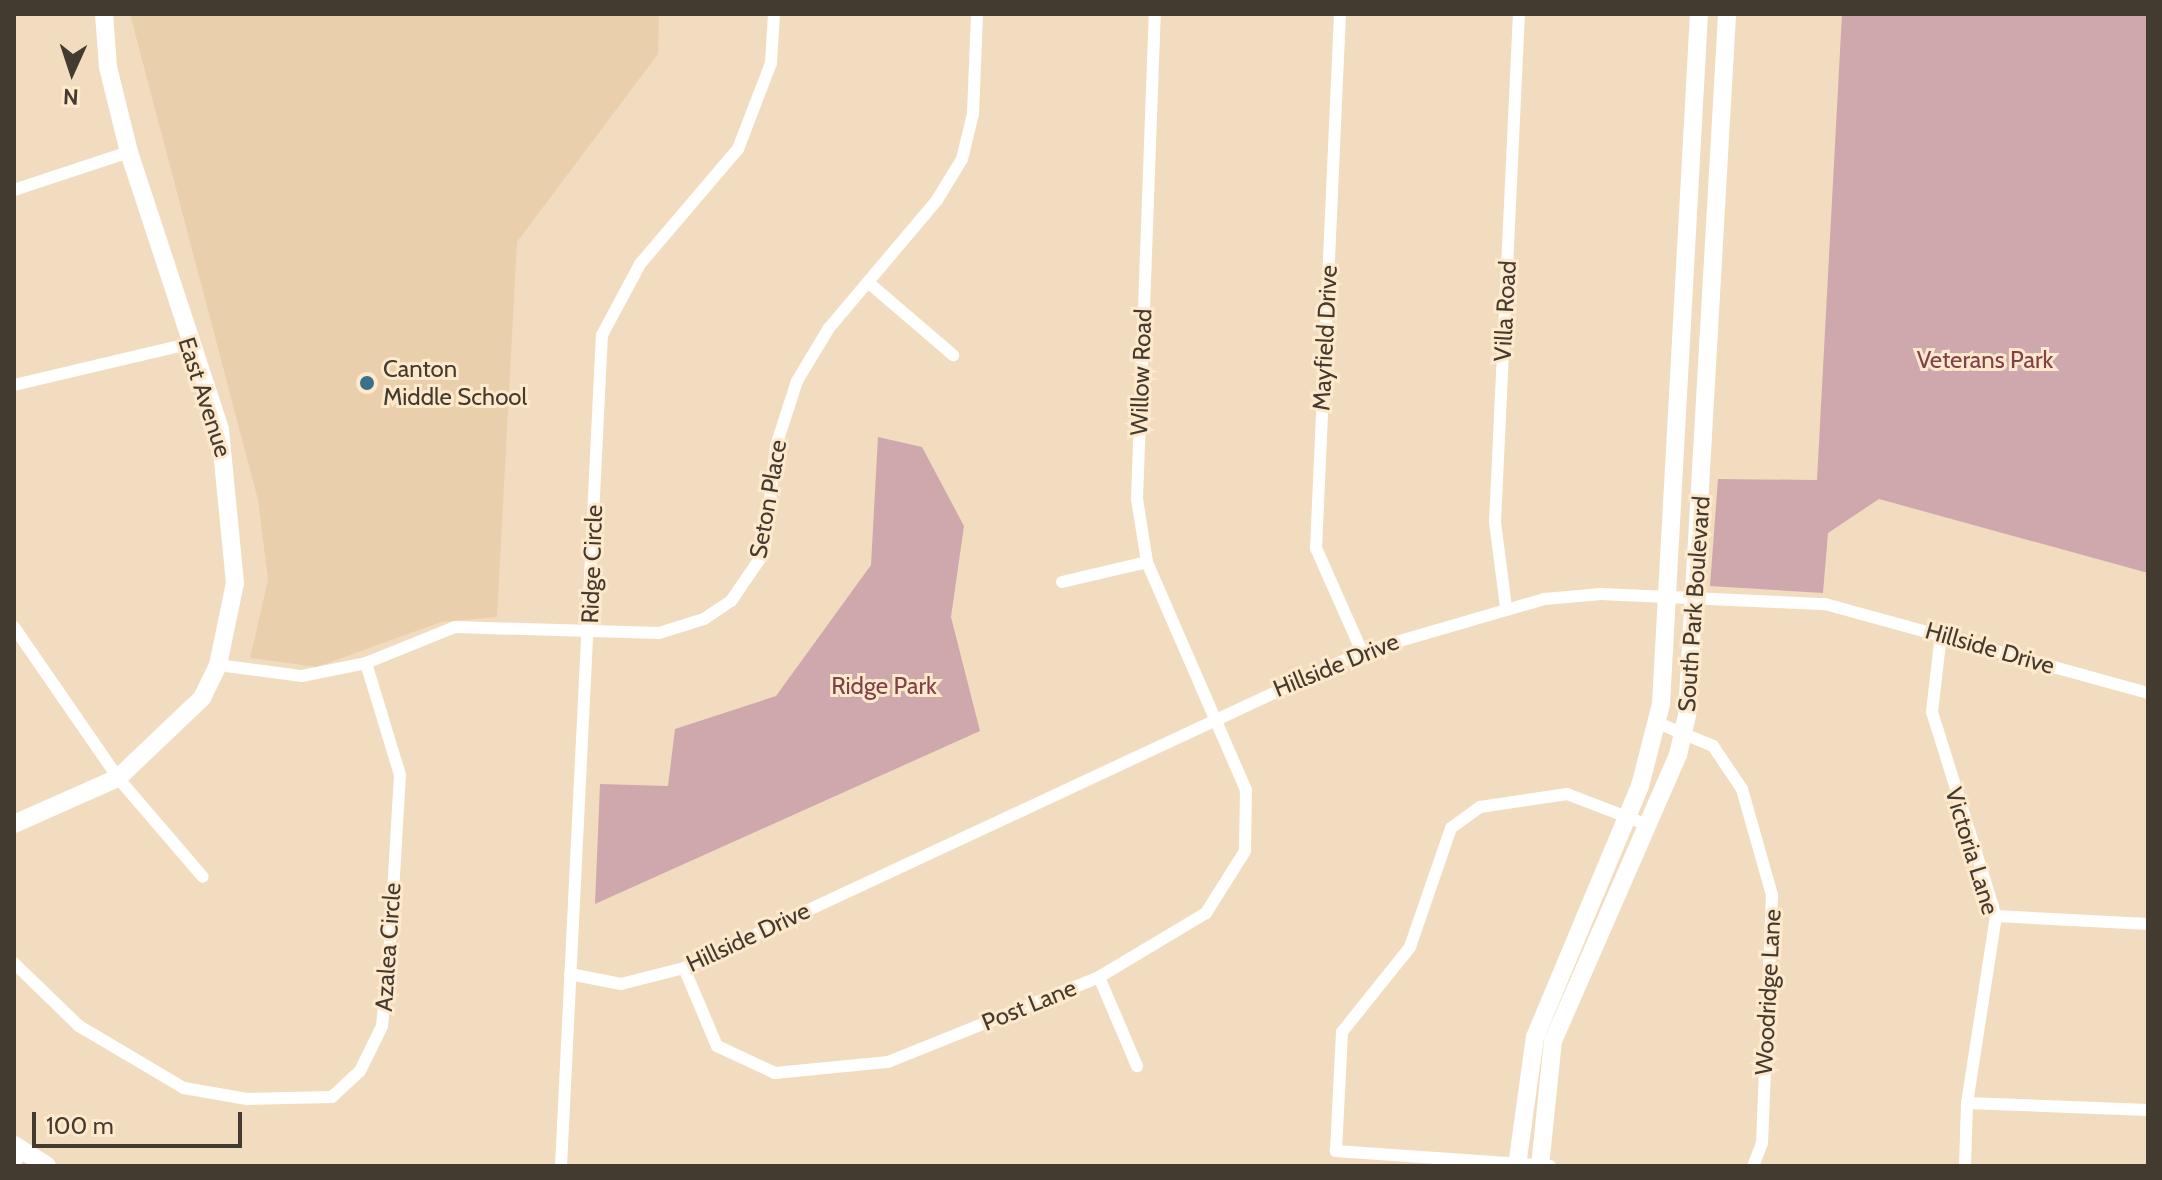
<!DOCTYPE html>
<html>
<head>
<meta charset="utf-8">
<style>
  body { margin:0 }
  #map { position:relative; width:2162px; height:1180px; overflow:hidden; background:#f2dcbf; font-family:Cabin,sans-serif }
  div>[style] { position:absolute }
  .built>* { inset:0; background:#eacfad }
  .green>* { inset:0; background:#cea8ac }
  .street>* { height:12px; margin:-6px; padding:0 6px; transform-origin:6px; border-radius:6px; background:#fff }
  .secondary>* { height:18px; margin:-9px; padding:0 9px; transform-origin:9px; border-radius:9px; background:#fff }
  .dots>* { width:22px; height:22px; translate:-50% -50%; box-sizing:border-box; border:4px solid #ffe9cc; border-radius:50% }
  span { translate:-50% -50%; white-space:nowrap; text-align:center; line-height:1.15; -webkit-text-stroke:6px #ffe9cc; paint-order:stroke }
  .street-label { font-size:24px; color:#443b30 }
  .park-label { font-size:24px; color:#81414b }
  .poi-label { font-size:24px; color:#443b30 }
  .left { translate:0 -50%; text-align:left }
  .frame { position:absolute; inset:0; border:16px solid #443b30; pointer-events:none }
  .north { position:absolute; left:32px; top:32px; width:80px; height:80px; -webkit-text-stroke:6px #ffe9cc; paint-order:stroke; rotate:183deg; font-size:22px; font-weight:700; line-height:32px; text-align:center; color:#443b30 }
  .north::after { content:''; display:block; margin:auto; width:28px; height:36px; background:#443b30; clip-path:polygon(50% 0,100% 100%,50% 72%,0 100%) }
  .scale { position:absolute; left:32px; top:1112px; width:210px; height:36px; box-sizing:border-box; border:4px solid #443b30; border-top:0; padding-left:10px; font-size:24px; line-height:28px; white-space:nowrap; color:#443b30; -webkit-text-stroke:6px #ffe9cc; paint-order:stroke }
</style>
</head>
<body>
<div id="map">
  <div class="built">
    <div style="clip-path:polygon(130px 14px,659px 14px,658px 54px,517px 242px,497px 617px,441px 622px,317px 667px,250px 658px,268px 580px,258px 500px)"></div>
  </div>
  <div class="green">
    <div style="clip-path:polygon(1842px 14px,2148px 14px,2148px 573px,1879px 499px,1828px 533px,1823px 593px,1710px 586px,1718px 479px,1817px 480px)"></div>
    <div style="clip-path:polygon(878px 437px,922px 447px,964px 526px,951px 617px,980px 731px,595px 904px,600px 784px,668px 786px,675px 729px,776px 696px,871px 565px)"></div>
  </div>
  <div class="street">
    <div style="left:1340px;top:14px;width:535px;rotate:92.57deg"></div>
    <div style="left:1316px;top:548px;width:114px;rotate:66.1deg"></div>
    <div style="left:14px;top:190px;width:121px;rotate:-18.3deg"></div>
    <div style="left:869px;top:283px;width:111px;rotate:40.6deg"></div>
    <div style="left:14px;top:385px;width:178px;rotate:-13.3deg"></div>
    <div style="left:1062px;top:582px;width:87px;rotate:-13.2deg"></div>
    <div style="left:1506px;top:607px;width:86px;rotate:-97.4deg"></div>
    <div style="left:1495px;top:522px;width:509px;rotate:-87.3deg"></div>
    <div style="left:14px;top:627px;width:183px;rotate:55.4deg"></div>
    <div style="left:118px;top:778px;width:130px;rotate:49.4deg"></div>
    <div style="left:1941px;top:634px;width:79px;rotate:96.6deg"></div>
    <div style="left:1932px;top:712px;width:214px;rotate:72.6deg"></div>
    <div style="left:1996px;top:916px;width:189px;rotate:98.8deg"></div>
    <div style="left:1967px;top:1103px;width:63px;rotate:91.8deg"></div>
    <div style="left:218px;top:665px;width:85px;rotate:7.5deg"></div>
    <div style="left:302px;top:676px;width:65px;rotate:-11.5deg"></div>
    <div style="left:366px;top:663px;width:96px;rotate:-22deg"></div>
    <div style="left:455px;top:627px;width:204px;rotate:1.7deg"></div>
    <div style="left:659px;top:633px;width:47px;rotate:-17.3deg"></div>
    <div style="left:704px;top:619px;width:32px;rotate:-34deg"></div>
    <div style="left:731px;top:601px;width:58px;rotate:-55.5deg"></div>
    <div style="left:764px;top:553px;width:108px;rotate:-83.6deg"></div>
    <div style="left:776px;top:446px;width:68px;rotate:-72.1deg"></div>
    <div style="left:797px;top:381px;width:62px;rotate:-58.9deg"></div>
    <div style="left:829px;top:328px;width:167px;rotate:-49.8deg"></div>
    <div style="left:937px;top:200px;width:48px;rotate:-58.6deg"></div>
    <div style="left:962px;top:159px;width:46px;rotate:-76.3deg"></div>
    <div style="left:973px;top:114px;width:100px;rotate:-87.7deg"></div>
    <div style="left:1658px;top:723px;width:60px;rotate:22.7deg"></div>
    <div style="left:1713px;top:746px;width:52px;rotate:56deg"></div>
    <div style="left:1742px;top:789px;width:110px;rotate:74.2deg"></div>
    <div style="left:1772px;top:895px;width:248px;rotate:92.3deg"></div>
    <div style="left:1762px;top:1143px;width:25px;rotate:111deg"></div>
    <div style="left:1996px;top:916px;width:152px;rotate:3deg"></div>
    <div style="left:14px;top:963px;width:91px;rotate:44.1deg"></div>
    <div style="left:79px;top:1026px;width:122px;rotate:30.6deg"></div>
    <div style="left:184px;top:1088px;width:64px;rotate:9.9deg"></div>
    <div style="left:247px;top:1099px;width:85px;rotate:-1.3deg"></div>
    <div style="left:332px;top:1097px;width:38px;rotate:-43deg"></div>
    <div style="left:360px;top:1071px;width:50px;rotate:-63.9deg"></div>
    <div style="left:382px;top:1026px;width:83px;rotate:-84.5deg"></div>
    <div style="left:390px;top:943px;width:168px;rotate:-86.6deg"></div>
    <div style="left:400px;top:775px;width:117px;rotate:-106.9deg"></div>
    <div style="left:684px;top:968px;width:85px;rotate:67.1deg"></div>
    <div style="left:717px;top:1046px;width:64px;rotate:25deg"></div>
    <div style="left:775px;top:1073px;width:114px;rotate:-5.6deg"></div>
    <div style="left:888px;top:1062px;width:227px;rotate:-21.9deg"></div>
    <div style="left:1099px;top:977px;width:125px;rotate:-30.9deg"></div>
    <div style="left:1206px;top:913px;width:73px;rotate:-57.8deg"></div>
    <div style="left:1245px;top:851px;width:61px;rotate:-89.1deg"></div>
    <div style="left:1246px;top:790px;width:249px;rotate:-113.5deg"></div>
    <div style="left:1147px;top:562px;width:64px;rotate:-99deg"></div>
    <div style="left:1137px;top:499px;width:485px;rotate:-87.9deg"></div>
    <div style="left:570px;top:974px;width:52px;rotate:11.1deg"></div>
    <div style="left:621px;top:984px;width:65px;rotate:-14.3deg"></div>
    <div style="left:684px;top:968px;width:748px;rotate:-24.99deg"></div>
    <div style="left:1362px;top:652px;width:191px;rotate:-16.2deg"></div>
    <div style="left:1545px;top:599px;width:56px;rotate:-5.1deg"></div>
    <div style="left:1601px;top:594px;width:224px;rotate:2.6deg"></div>
    <div style="left:1825px;top:604px;width:335px;rotate:15.4deg"></div>
    <div style="left:1099px;top:977px;width:97px;rotate:66.9deg"></div>
    <div style="left:1967px;top:1103px;width:181px;rotate:2.2deg"></div>
    <div style="left:14px;top:1165px;width:15px;rotate:-62deg"></div>
    <div style="left:561px;top:1166px;width:832px;rotate:-87.18deg"></div>
    <div style="left:602px;top:335px;width:81px;rotate:-61.8deg"></div>
    <div style="left:640px;top:264px;width:151px;rotate:-49.6deg"></div>
    <div style="left:738px;top:149px;width:92px;rotate:-69deg"></div>
    <div style="left:771px;top:63px;width:49px;rotate:-86.5deg"></div>
    <div style="left:1550px;top:1166px;width:215px;rotate:-176deg"></div>
    <div style="left:1336px;top:1151px;width:119px;rotate:-87.1deg"></div>
    <div style="left:1342px;top:1032px;width:109px;rotate:-51.3deg"></div>
    <div style="left:1410px;top:947px;width:126px;rotate:-71deg"></div>
    <div style="left:1451px;top:828px;width:36px;rotate:-36deg"></div>
    <div style="left:1480px;top:807px;width:88px;rotate:-8.5deg"></div>
    <div style="left:1567px;top:794px;width:87px;rotate:20.9deg"></div>
  </div>
  <div class="secondary">
    <div style="left:14px;top:824px;width:114px;rotate:-23.9deg"></div>
    <div style="left:118px;top:778px;width:116px;rotate:-43.6deg"></div>
    <div style="left:202px;top:698px;width:37px;rotate:-64deg"></div>
    <div style="left:218px;top:665px;width:84px;rotate:-78.3deg"></div>
    <div style="left:235px;top:583px;width:155px;rotate:-95.6deg"></div>
    <div style="left:220px;top:429px;width:292px;rotate:-108.2deg"></div>
    <div style="left:129px;top:152px;width:88px;rotate:-103.9deg"></div>
    <div style="left:108px;top:67px;width:53px;rotate:-94.3deg"></div>
    <div style="left:14px;top:1145px;width:39px;rotate:32deg"></div>
    <div style="left:1517px;top:1166px;width:130px;rotate:-82.1deg"></div>
    <div style="left:1535px;top:1037px;width:272px;rotate:-67.3deg"></div>
    <div style="left:1640px;top:786px;width:85px;rotate:-75.6deg"></div>
    <div style="left:1661px;top:704px;width:691px;rotate:-86.85deg"></div>
    <div style="left:1540px;top:1166px;width:126px;rotate:-84.1deg"></div>
    <div style="left:1553px;top:1041px;width:312px;rotate:-66.4deg"></div>
    <div style="left:1678px;top:755px;width:41px;rotate:-77.3deg"></div>
    <div style="left:1687px;top:715px;width:702px;rotate:-86.73deg"></div>
  </div>
  <div class="dots">
    <div style="left:367px;top:383px;background:#39718c"></div>
  </div>
  <div class="street-label">
    <span style="left:1505px;top:311px;rotate:-87deg">Villa Road</span>
    <span style="left:1325px;top:338px;rotate:-87deg">Mayfield Drive</span>
    <span style="left:1141px;top:372px;rotate:-88deg">Willow Road</span>
    <span style="left:205px;top:397px;rotate:72deg">East Avenue</span>
    <span style="left:768px;top:499px;rotate:-80deg">Seton Place</span>
    <span style="left:592px;top:564px;rotate:-88deg">Ridge Circle</span>
    <span style="left:1694px;top:604px;rotate:-86deg">South Park Boulevard</span>
    <span style="left:1990px;top:648px;rotate:16deg">Hillside Drive</span>
    <span style="left:1336px;top:665px;rotate:-22deg">Hillside Drive</span>
    <span style="left:1972px;top:851px;rotate:73deg">Victoria Lane</span>
    <span style="left:748px;top:937px;rotate:-25deg">Hillside Drive</span>
    <span style="left:388px;top:947px;rotate:-86deg">Azalea Circle</span>
    <span style="left:1768px;top:992px;rotate:-87deg">Woodridge Lane</span>
    <span style="left:1029px;top:1005px;rotate:-22deg">Post Lane</span>
  </div>
  <div class="park-label">
    <span style="left:1985px;top:360px">Veterans Park</span>
    <span style="left:884px;top:686px">Ridge Park</span>
  </div>
  <div class="poi-label">
    <span class="left" style="left:383px;top:383px">Canton<br>Middle School</span>
  </div>
  <div class="frame"></div>
  <div class="north">N</div>
  <div class="scale">100 m</div>
</div>
</body>
</html>
